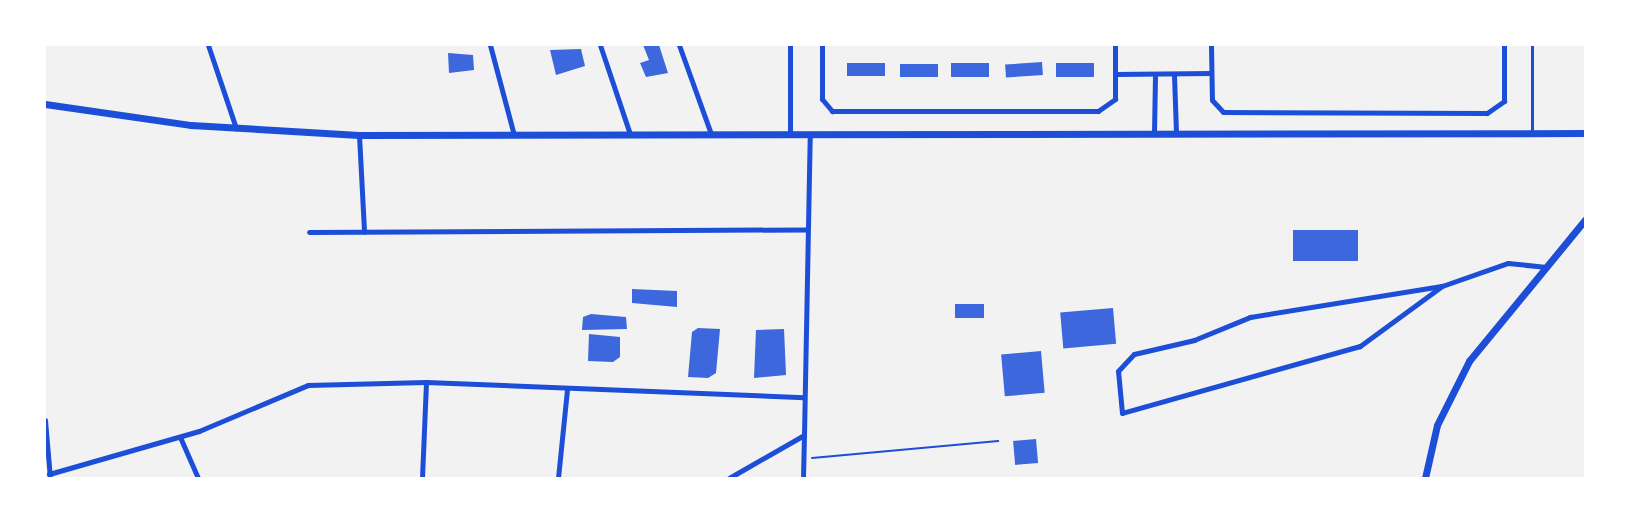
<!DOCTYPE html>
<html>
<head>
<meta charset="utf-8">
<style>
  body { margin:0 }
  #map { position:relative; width:1630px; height:523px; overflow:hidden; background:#f2f2f2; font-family:"Varela Round",sans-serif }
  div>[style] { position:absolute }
  .building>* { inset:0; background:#3d67dc; transform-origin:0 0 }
  .path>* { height:2px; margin:-1px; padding:0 1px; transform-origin:1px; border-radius:1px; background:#1d4ed8 }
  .service>* { height:3px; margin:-1.5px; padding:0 1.5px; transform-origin:1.5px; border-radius:1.5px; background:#1d4ed8 }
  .minor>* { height:5px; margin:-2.5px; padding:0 2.5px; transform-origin:2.5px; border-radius:2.5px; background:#1d4ed8 }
  .tertiary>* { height:7px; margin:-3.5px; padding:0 3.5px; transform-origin:3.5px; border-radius:3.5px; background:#1d4ed8 }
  span { translate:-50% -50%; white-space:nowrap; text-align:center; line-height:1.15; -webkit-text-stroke:4.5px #fff; paint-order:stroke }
  .frame { position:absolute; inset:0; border:46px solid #fff; pointer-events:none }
</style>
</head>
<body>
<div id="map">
  <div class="building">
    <div style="clip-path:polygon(643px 45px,659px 45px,668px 73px,646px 77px,640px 63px,649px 60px)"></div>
    <div style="clip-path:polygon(581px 49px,585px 66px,556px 75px,550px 50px)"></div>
    <div style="clip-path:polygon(448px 53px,473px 55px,474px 70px,449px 73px)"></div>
    <div style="left:1042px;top:62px;width:13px;height:37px;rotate:86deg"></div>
    <div style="left:885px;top:63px;width:13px;height:38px;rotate:90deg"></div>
    <div style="left:989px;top:63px;width:14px;height:38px;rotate:90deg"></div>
    <div style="left:1094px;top:63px;width:14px;height:38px;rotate:90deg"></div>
    <div style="left:938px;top:64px;width:13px;height:38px;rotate:90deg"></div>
    <div style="left:1358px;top:230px;width:31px;height:65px;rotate:90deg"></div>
    <div style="clip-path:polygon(632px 289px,677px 291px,677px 307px,632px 303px)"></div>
    <div style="left:984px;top:304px;width:14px;height:29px;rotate:90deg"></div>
    <div style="left:1113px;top:308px;width:36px;height:53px;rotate:85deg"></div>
    <div style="clip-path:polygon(591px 314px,626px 317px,627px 329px,582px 330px,583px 317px)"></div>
    <div style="clip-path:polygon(698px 328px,720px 329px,716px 373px,708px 378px,688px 377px,692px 332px)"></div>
    <div style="clip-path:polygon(784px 329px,786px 375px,754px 378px,756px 330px)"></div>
    <div style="clip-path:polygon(589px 334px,620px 337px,620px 357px,613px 362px,588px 361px)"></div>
    <div style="left:1041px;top:351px;width:42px;height:40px;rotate:85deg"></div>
    <div style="left:1036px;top:439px;width:24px;height:23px;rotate:85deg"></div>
  </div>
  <div class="path">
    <div style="left:812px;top:458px;width:187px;rotate:-5.2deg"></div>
  </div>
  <div class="service">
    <div style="left:1532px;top:45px;width:88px;rotate:90deg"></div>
  </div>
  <div class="minor">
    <div style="left:208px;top:45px;width:88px;rotate:71.4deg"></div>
    <div style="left:490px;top:45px;width:93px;rotate:75.1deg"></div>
    <div style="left:600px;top:45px;width:94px;rotate:71.4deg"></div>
    <div style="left:679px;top:45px;width:95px;rotate:70.2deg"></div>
    <div style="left:822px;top:45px;width:54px;rotate:90deg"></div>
    <div style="left:822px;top:99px;width:16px;rotate:50deg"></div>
    <div style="left:832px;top:111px;width:266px"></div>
    <div style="left:1098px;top:111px;width:21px;rotate:-35deg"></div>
    <div style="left:1115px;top:99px;width:54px;rotate:-90deg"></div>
    <div style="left:1211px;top:45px;width:55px;rotate:89deg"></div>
    <div style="left:1212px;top:100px;width:16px;rotate:47deg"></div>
    <div style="left:1223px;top:112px;width:264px;rotate:0.2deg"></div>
    <div style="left:1487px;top:113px;width:21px;rotate:-35deg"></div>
    <div style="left:1504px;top:101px;width:56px;rotate:-90deg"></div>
    <div style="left:1115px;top:74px;width:96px;rotate:-0.6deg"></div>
    <div style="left:1174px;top:75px;width:57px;rotate:88deg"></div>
    <div style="left:1154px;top:133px;width:58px;rotate:-89deg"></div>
    <div style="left:359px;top:135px;width:97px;rotate:87deg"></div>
    <div style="left:790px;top:135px;width:90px;rotate:-90deg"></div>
    <div style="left:309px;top:232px;width:498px;rotate:-0.3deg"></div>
    <div style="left:1442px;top:286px;width:102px;rotate:143.8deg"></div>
    <div style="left:1360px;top:346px;width:247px;rotate:164.3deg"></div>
    <div style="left:1122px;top:413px;width:42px;rotate:-95.4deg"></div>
    <div style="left:1118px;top:371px;width:23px;rotate:-47deg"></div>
    <div style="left:1134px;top:354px;width:62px;rotate:-13.1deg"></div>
    <div style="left:1194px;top:340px;width:61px;rotate:-22.3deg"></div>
    <div style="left:1250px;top:317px;width:194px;rotate:-9.2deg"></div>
    <div style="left:1442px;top:286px;width:70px;rotate:-19.2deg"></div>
    <div style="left:1508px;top:263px;width:36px;rotate:6deg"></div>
    <div style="left:45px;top:420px;width:58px;rotate:85.1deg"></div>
    <div style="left:180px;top:437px;width:45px;rotate:66.3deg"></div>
    <div style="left:49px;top:474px;width:156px;rotate:-16deg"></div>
    <div style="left:199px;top:431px;width:118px;rotate:-22.9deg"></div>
    <div style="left:308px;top:385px;width:118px;rotate:-1.5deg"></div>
    <div style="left:426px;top:382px;width:378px;rotate:2.3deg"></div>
    <div style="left:422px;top:478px;width:96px;rotate:-87.6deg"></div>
    <div style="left:558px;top:478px;width:89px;rotate:-84.2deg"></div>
    <div style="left:729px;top:478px;width:86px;rotate:-29.8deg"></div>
    <div style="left:804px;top:435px;width:299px;rotate:-88.9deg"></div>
    <div style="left:803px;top:478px;width:43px;rotate:-88.7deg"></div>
  </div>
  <div class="tertiary">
    <div style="left:45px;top:104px;width:148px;rotate:8.2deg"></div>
    <div style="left:191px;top:125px;width:168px;rotate:3.4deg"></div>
    <div style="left:359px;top:135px;width:1226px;rotate:-0.09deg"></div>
    <div style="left:1425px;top:478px;width:54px;rotate:-77.2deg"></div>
    <div style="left:1437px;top:425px;width:72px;rotate:-63.4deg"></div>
    <div style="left:1469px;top:361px;width:183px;rotate:-50.6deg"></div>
  </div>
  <div class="frame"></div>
</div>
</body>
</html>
